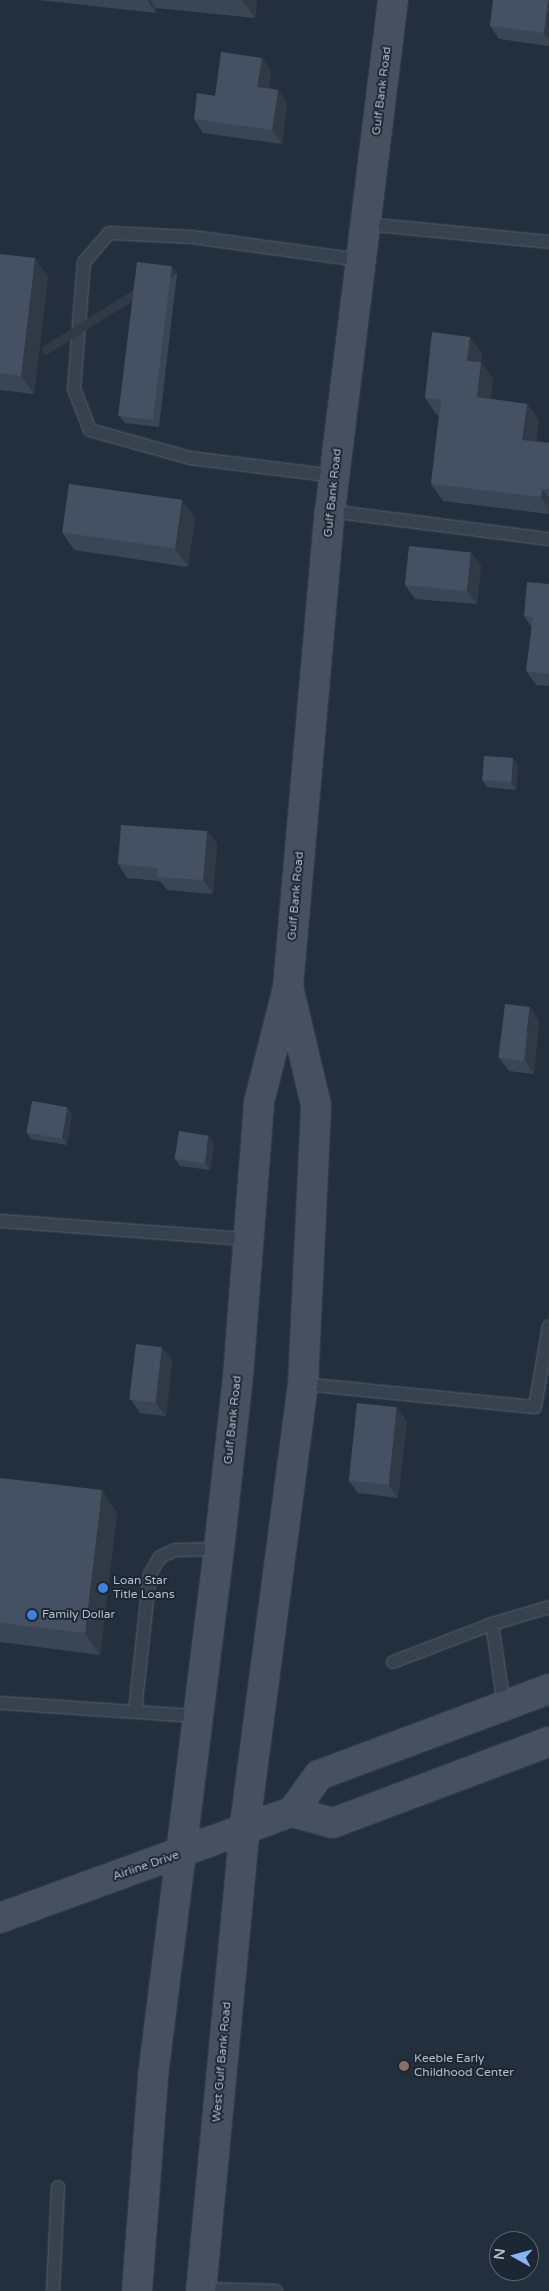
<!DOCTYPE html>
<html>
<head>
<meta charset="utf-8">
<style>
  body { margin:0 }
  #map { position:relative; width:549px; height:2291px; overflow:hidden; background:#242f3e; font-family:"Varela Round",sans-serif }
  div>[style] { position:absolute }
  .roads { filter:drop-shadow(0 0 1px #565f6c) drop-shadow(0 0 1px #565f6c) }
  .lane>* { height:12px; margin:-6px; padding:0 6px; transform-origin:6px; border-radius:6px; background:#38414e }
  .secondary>* { height:28px; margin:-14px; padding:0 14px; transform-origin:14px; border-radius:14px; background:#465061 }
  .wall>* { inset:0; background:#3b4654 }
  .shaded-wall>* { inset:0; background:#303945; transform-origin:0 0 }
  .building>* { inset:0; background:#455162; transform-origin:0 0 }
  .dots>* { width:14px; height:14px; translate:-50% -50%; box-sizing:border-box; border:2px solid #1d2633; border-radius:50% }
  span { translate:-50% -50%; white-space:nowrap; text-align:center; line-height:1.15; -webkit-text-stroke:4px #1d2633; paint-order:stroke }
  .street-label { font-size:12px; color:#b4bcc9 }
  .poi-label { font-size:12px; color:#b4bcc9 }
  .left { translate:0 -50%; text-align:left }
  .north { position:absolute; left:489px; top:2231px; width:50px; height:50px; box-sizing:border-box; background:#1d2633; border:1px solid #59626f; border-radius:50%; rotate:277deg; font-size:14px; font-weight:700; line-height:20px; text-align:center; color:#b4bcc9 }
  .north::after { content:''; display:block; margin:auto; width:18px; height:22px; background:#8ab4f8; clip-path:polygon(50% 0,100% 100%,50% 72%,0 100%) }
</style>
</head>
<body>
<div id="map">
  <div class="roads">
    <div class="lane">
      <div style="left:366px;top:224px;width:184px;rotate:5.6deg"></div>
      <div style="left:335px;top:476px;width:146px;rotate:-172.9deg"></div>
      <div style="left:190px;top:458px;width:104px;rotate:-164.4deg"></div>
      <div style="left:90px;top:430px;width:44px;rotate:-111.3deg"></div>
      <div style="left:74px;top:389px;width:127px;rotate:-85.5deg"></div>
      <div style="left:84px;top:262px;width:38px;rotate:-49deg"></div>
      <div style="left:109px;top:233px;width:83px;rotate:2.8deg"></div>
      <div style="left:192px;top:237px;width:171px;rotate:7.8deg"></div>
      <div style="left:330px;top:511px;width:221px;rotate:7.3deg"></div>
      <div style="left:0;top:1221px;width:247px;rotate:4.2deg"></div>
      <div style="left:303px;top:1384px;width:233px;rotate:5.7deg"></div>
      <div style="left:535px;top:1407px;width:82px;rotate:-80.2deg"></div>
      <div style="left:393px;top:1662px;width:106px;rotate:-21deg"></div>
      <div style="left:0;top:1703px;width:197px;rotate:3.8deg"></div>
      <div style="left:504px;top:1705px;width:82px;rotate:-98.4deg"></div>
      <div style="left:492px;top:1624px;width:59px;rotate:-16.6deg"></div>
      <div style="left:135px;top:1711px;width:138px;rotate:-83.8deg"></div>
      <div style="left:150px;top:1574px;width:20px;rotate:-60deg"></div>
      <div style="left:160px;top:1557px;width:17px;rotate:-25deg"></div>
      <div style="left:175px;top:1550px;width:44px;rotate:-1.3deg"></div>
      <div style="left:201px;top:2289px;width:75px;rotate:1.5deg"></div>
      <div style="left:53px;top:2291px;width:104px;rotate:-87.2deg"></div>
    </div>
    <div class="secondary">
      <div style="left:292px;top:1812px;width:42px;rotate:15deg"></div>
      <div style="left:333px;top:1823px;width:231px;rotate:-20.6deg"></div>
      <div style="left:0;top:1918px;width:311px;rotate:-20deg"></div>
      <div style="left:292px;top:1812px;width:46px;rotate:-53.9deg"></div>
      <div style="left:319px;top:1775px;width:246px;rotate:-20.5deg"></div>
      <div style="left:137px;top:2291px;width:216px;rotate:-85.7deg"></div>
      <div style="left:153px;top:2076px;width:531px;rotate:-82.86deg"></div>
      <div style="left:219px;top:1549px;width:174px;rotate:-83.7deg"></div>
      <div style="left:238px;top:1376px;width:275px;rotate:-85.6deg"></div>
      <div style="left:259px;top:1102px;width:119px;rotate:-75.8deg"></div>
      <div style="left:288px;top:987px;width:478px;rotate:-85deg"></div>
      <div style="left:330px;top:511px;width:515px;rotate:-82.97deg"></div>
      <div style="left:201px;top:2291px;width:461px;rotate:-84.6deg"></div>
      <div style="left:244px;top:1832px;width:452px;rotate:-82.5deg"></div>
      <div style="left:303px;top:1384px;width:279px;rotate:-87.3deg"></div>
      <div style="left:316px;top:1105px;width:117px;rotate:-103.3deg"></div>
    </div>
  </div>
  <div class="wall">
    <div style="clip-path:polygon(38px 0,257px 0,255px 18px,156px 8px,156px 13px)"></div>
    <div style="clip-path:polygon(549px 0,549px 46px,499px 39px,490px 26px)"></div>
    <div style="clip-path:polygon(262px 58px,271px 71px,269px 88px,278px 90px,287px 103px,282px 144px,203px 133px,194px 119px,215px 96px)"></div>
    <div style="clip-path:polygon(0 254px,48px 276px,34px 394px,0 390px)"></div>
    <div style="clip-path:polygon(172px 266px,177px 274px,159px 427px,125px 423px,119px 416px)"></div>
    <div style="clip-path:polygon(482px 353px,481px 362px,493px 379px,490px 399px,527px 404px,539px 420px,536px 441px,549px 443px,549px 514px,443px 501px,431px 484px,439px 415px,437px 415px,425px 398px)"></div>
    <div style="clip-path:polygon(182px 500px,195px 518px,188px 567px,74px 550px,62px 532px)"></div>
    <div style="clip-path:polygon(471px 552px,481px 565px,477px 604px,415px 599px,405px 585px)"></div>
    <div style="clip-path:polygon(549px 584px,549px 686px,536px 685px,526px 671px,532px 628px,524px 616px)"></div>
    <div style="clip-path:polygon(513px 758px,518px 765px,516px 790px,487px 787px,482px 780px)"></div>
    <div style="clip-path:polygon(207px 831px,217px 844px,213px 894px,167px 890px,160px 881px,127px 878px,118px 864px)"></div>
    <div style="clip-path:polygon(539px 1020px,534px 1074px,509px 1071px,499px 1058px)"></div>
    <div style="clip-path:polygon(72px 1114px,67px 1145px,31px 1139px,26px 1132px)"></div>
    <div style="clip-path:polygon(214px 1143px,210px 1170px,180px 1166px,175px 1159px)"></div>
    <div style="clip-path:polygon(162px 1347px,172px 1361px,166px 1416px,140px 1413px,131px 1400px)"></div>
    <div style="clip-path:polygon(407px 1421px,398px 1498px,358px 1493px,348px 1480px)"></div>
    <div style="clip-path:polygon(0 1478px,117px 1512px,100px 1655px,0 1642px)"></div>
  </div>
  <div class="shaded-wall">
    <div style="clip-path:polygon(147px 0,151px 0,156px 8px,156px 13px)"></div>
    <div style="clip-path:polygon(242px 0,257px 0,255px 18px)"></div>
    <div style="clip-path:polygon(548px 0,549px 0,549px 40px,544px 33px)"></div>
    <div style="clip-path:polygon(262px 58px,271px 71px,267px 100px,257px 87px)"></div>
    <div style="clip-path:polygon(278px 90px,287px 103px,282px 144px,272px 130px)"></div>
    <div style="clip-path:polygon(35px 258px,48px 276px,34px 394px,21px 376px)"></div>
    <div style="left:172px;top:266px;width:9px;height:155px;rotate:58deg"></div>
    <div style="clip-path:polygon(470px 337px,482px 353px,481px 362px,493px 379px,489px 414px,477px 397px,467px 361px)"></div>
    <div style="clip-path:polygon(527px 404px,539px 420px,534px 456px,522px 440px)"></div>
    <div style="clip-path:polygon(542px 489px,549px 498px,549px 508px,541px 497px)"></div>
    <div style="clip-path:polygon(182px 500px,195px 518px,188px 567px,175px 548px)"></div>
    <div style="clip-path:polygon(471px 552px,481px 565px,477px 604px,467px 591px)"></div>
    <div style="clip-path:polygon(513px 758px,518px 765px,516px 790px,511px 782px)"></div>
    <div style="clip-path:polygon(207px 831px,217px 844px,213px 894px,203px 880px)"></div>
    <div style="clip-path:polygon(530px 1007px,539px 1020px,534px 1074px,525px 1060px)"></div>
    <div style="clip-path:polygon(67px 1107px,72px 1114px,67px 1145px,62px 1137px)"></div>
    <div style="clip-path:polygon(209px 1136px,214px 1143px,210px 1170px,205px 1163px)"></div>
    <div style="clip-path:polygon(162px 1347px,172px 1361px,166px 1416px,156px 1403px)"></div>
    <div style="clip-path:polygon(397px 1407px,407px 1421px,398px 1498px,388px 1484px)"></div>
    <div style="clip-path:polygon(102px 1490px,117px 1512px,100px 1655px,85px 1633px)"></div>
  </div>
  <div class="building">
    <div style="clip-path:polygon(493px 0,548px 0,544px 33px,490px 26px)"></div>
    <div style="clip-path:polygon(221px 52px,262px 58px,257px 87px,278px 90px,272px 130px,194px 119px,197px 93px,215px 96px)"></div>
    <div style="clip-path:polygon(0 254px,35px 258px,21px 376px,0 373px)"></div>
    <div style="left:137px;top:262px;width:35px;height:155px;rotate:7deg"></div>
    <div style="clip-path:polygon(432px 332px,470px 337px,467px 361px,481px 362px,477px 397px,527px 404px,522px 440px,549px 443px,549px 489px,542px 489px,541px 497px,431px 484px,441px 400px,425px 398px)"></div>
    <div style="left:69px;top:484px;width:114px;height:49px;rotate:8deg"></div>
    <div style="left:409px;top:546px;width:62px;height:39px;rotate:6deg"></div>
    <div style="clip-path:polygon(527px 582px,549px 584px,549px 674px,526px 671px,533px 617px,524px 616px)"></div>
    <div style="left:484px;top:756px;width:29px;height:24px;rotate:4deg"></div>
    <div style="clip-path:polygon(121px 825px,207px 831px,203px 880px,157px 877px,158px 868px,118px 864px)"></div>
    <div style="left:505px;top:1004px;width:25px;height:54px;rotate:7deg"></div>
    <div style="left:32px;top:1101px;width:36px;height:32px;rotate:10deg"></div>
    <div style="left:179px;top:1131px;width:30px;height:28px;rotate:9deg"></div>
    <div style="left:136px;top:1344px;width:26px;height:56px;rotate:7deg"></div>
    <div style="left:357px;top:1403px;width:40px;height:78px;rotate:6deg"></div>
    <div style="clip-path:polygon(0 1478px,102px 1490px,85px 1633px,0 1623px)"></div>
  </div>
  <div class="dots">
    <div style="left:103px;top:1588px;background:#3f7fe0"></div>
    <div style="left:32px;top:1615px;background:#3f7fe0"></div>
    <div style="left:404px;top:2066px;background:#8d6e63"></div>
  </div>
  <div class="street-label">
    <span style="left:382px;top:91px;rotate:-83deg">Gulf Bank Road</span>
    <span style="left:333px;top:493px;rotate:-84deg">Gulf Bank Road</span>
    <span style="left:296px;top:896px;rotate:-85deg">Gulf Bank Road</span>
    <span style="left:233px;top:1420px;rotate:-84deg">Gulf Bank Road</span>
    <span style="left:146px;top:1866px;rotate:-19deg">Airline Drive</span>
    <span style="left:222px;top:2062px;rotate:-85deg">West Gulf Bank Road</span>
  </div>
  <div class="poi-label">
    <span class="left" style="left:113px;top:1588px">Loan Star<br>Title Loans</span>
    <span class="left" style="left:42px;top:1615px">Family Dollar</span>
    <span class="left" style="left:414px;top:2066px">Keeble Early<br>Childhood Center</span>
  </div>
  <div class="north">N</div>
</div>
</body>
</html>
